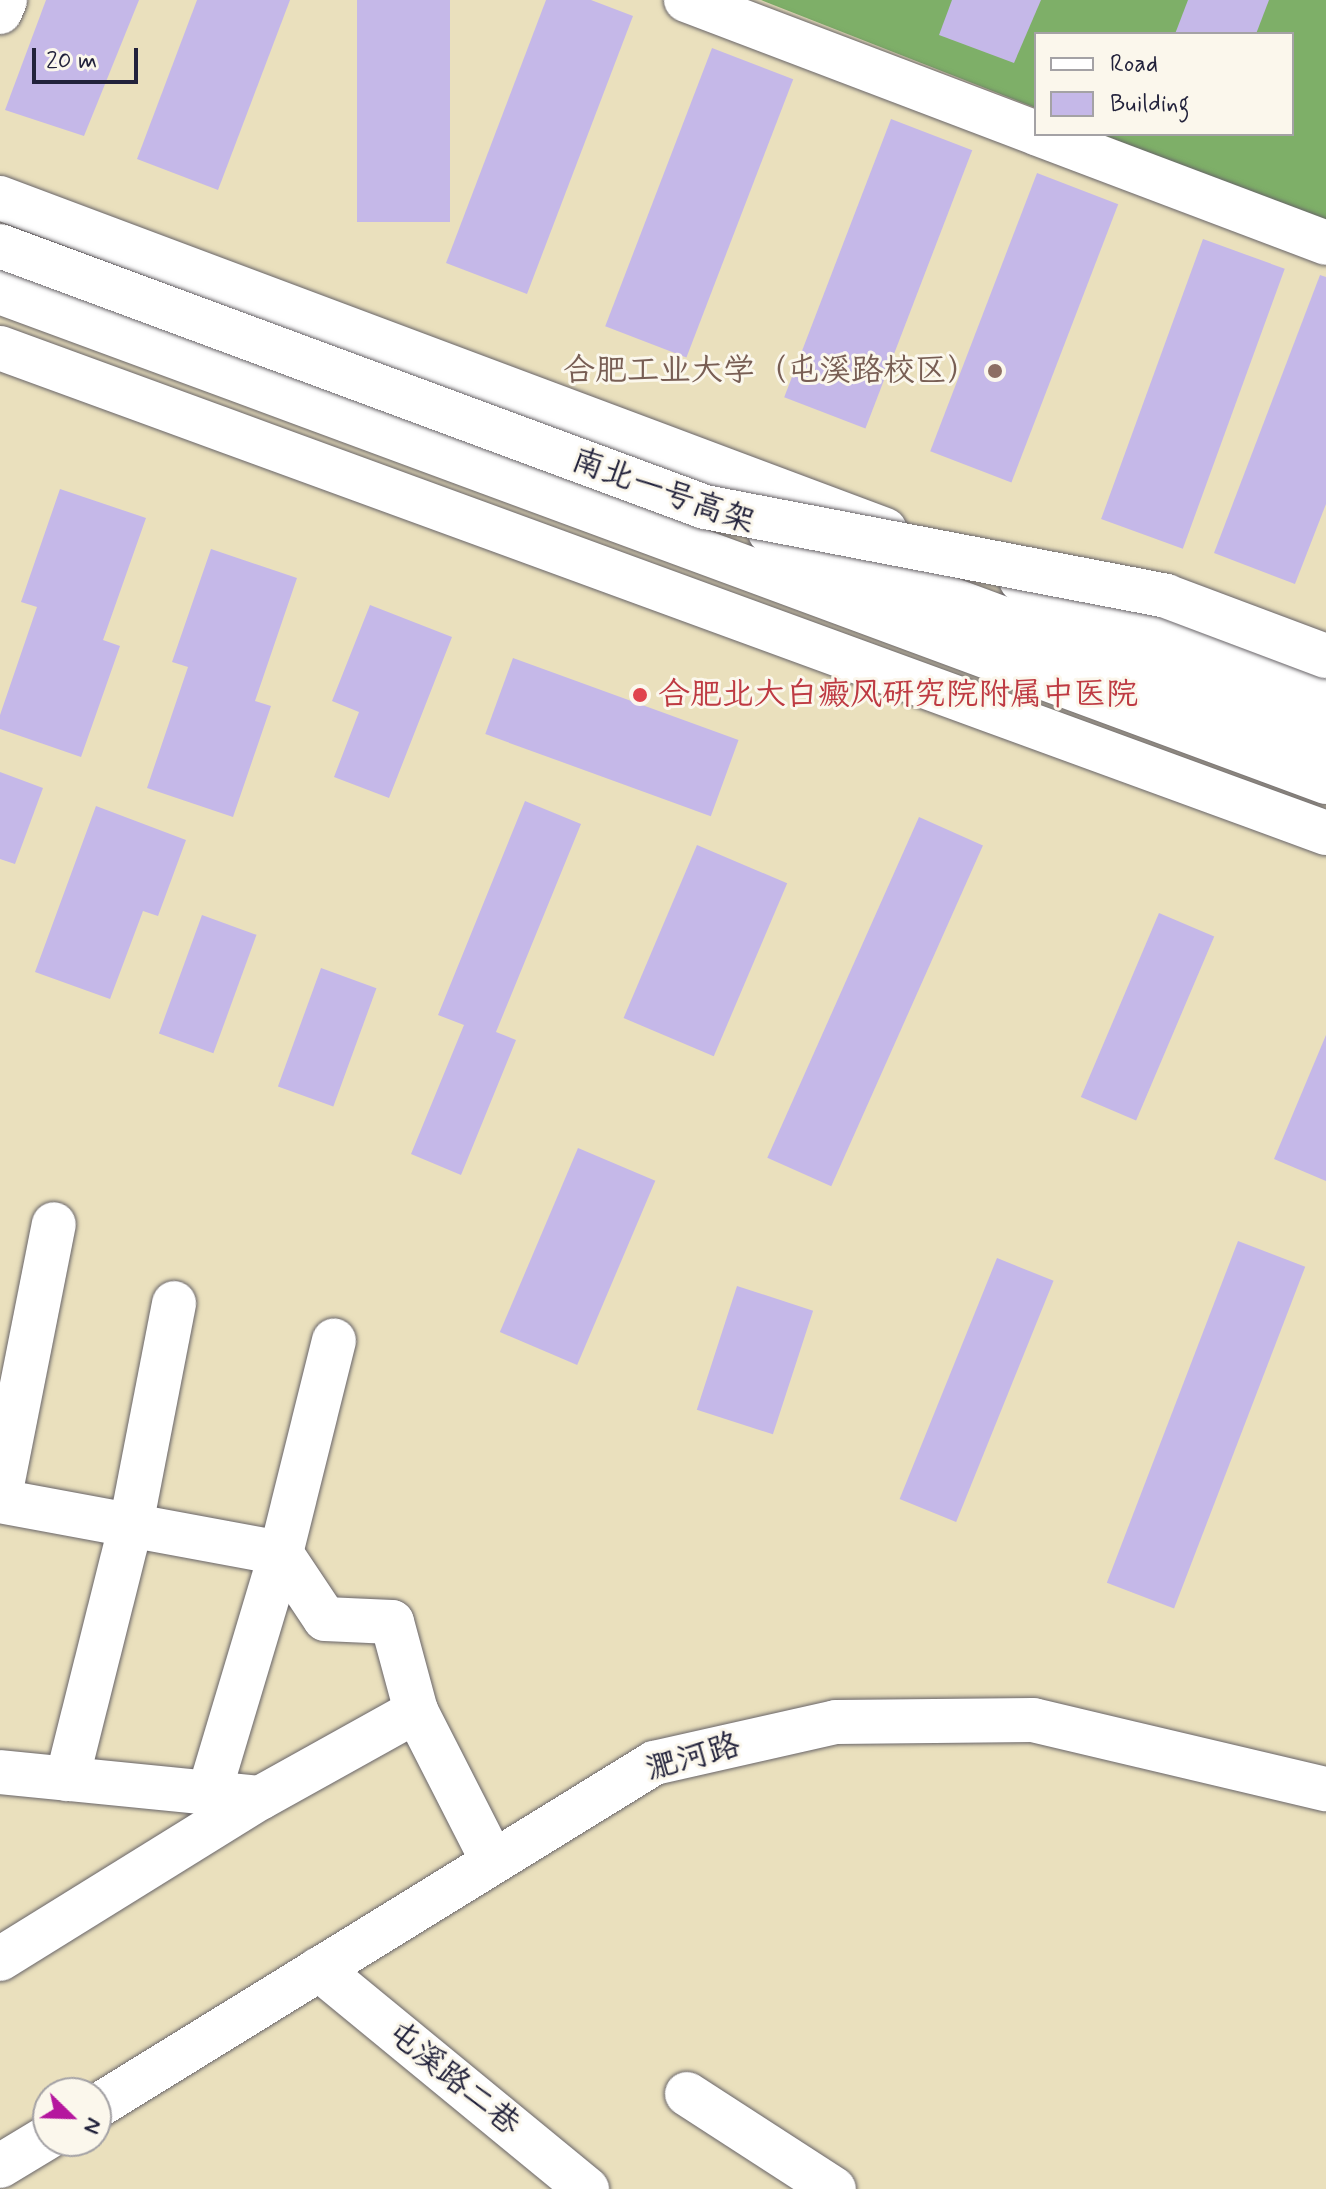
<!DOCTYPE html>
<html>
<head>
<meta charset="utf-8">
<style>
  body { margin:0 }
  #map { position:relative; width:1326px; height:2189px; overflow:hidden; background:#eae0bd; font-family:Mynerve,"LXGW WenKai TC",sans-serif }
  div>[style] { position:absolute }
  .forest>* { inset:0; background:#7eaf68 }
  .building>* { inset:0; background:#c5b8e8; transform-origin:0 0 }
  .roads { filter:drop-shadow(0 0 2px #686468) drop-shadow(0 0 2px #686468) }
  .minor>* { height:44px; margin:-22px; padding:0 22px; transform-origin:22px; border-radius:22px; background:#fff }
  .highway>* { height:44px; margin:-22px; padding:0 22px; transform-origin:22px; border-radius:22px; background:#fff }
  .bridges { filter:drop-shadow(0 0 2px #686468) drop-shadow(0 0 2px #686468) }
  .highway-bridge>* { height:44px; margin:-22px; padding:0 22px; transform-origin:22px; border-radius:22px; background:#fff }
  .dots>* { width:22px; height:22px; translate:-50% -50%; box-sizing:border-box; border:4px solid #fbf7ec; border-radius:50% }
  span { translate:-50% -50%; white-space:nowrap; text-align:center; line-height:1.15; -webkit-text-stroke:6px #fbf7ec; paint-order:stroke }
  .education-label { font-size:32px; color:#785e54 }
  .right { translate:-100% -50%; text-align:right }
  .street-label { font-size:32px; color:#22223b }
  .health-label { font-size:32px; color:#be3a42 }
  .left { translate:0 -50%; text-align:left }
  .legend { position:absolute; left:1034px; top:32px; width:260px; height:104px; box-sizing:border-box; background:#fbf7ec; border:2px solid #a4a2a5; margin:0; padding:10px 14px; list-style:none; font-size:24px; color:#22223b }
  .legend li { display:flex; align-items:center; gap:16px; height:40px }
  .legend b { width:40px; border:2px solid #a4a2a5 }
  .north { position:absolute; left:32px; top:2077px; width:80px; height:80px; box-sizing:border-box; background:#fbf7ec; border:2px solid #a4a2a5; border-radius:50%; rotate:113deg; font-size:22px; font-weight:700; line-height:32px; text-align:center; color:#22223b }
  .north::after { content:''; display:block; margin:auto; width:28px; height:36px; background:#b5179e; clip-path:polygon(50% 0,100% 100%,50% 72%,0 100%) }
  .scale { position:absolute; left:32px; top:48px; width:106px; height:36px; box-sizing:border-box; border:4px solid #22223b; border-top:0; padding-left:10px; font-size:24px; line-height:28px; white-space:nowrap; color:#22223b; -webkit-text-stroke:6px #fbf7ec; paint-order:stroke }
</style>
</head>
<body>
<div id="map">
  <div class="forest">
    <div style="clip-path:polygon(761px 0,1326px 0,1326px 223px,1101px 134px,1292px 134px,1292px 34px,1036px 34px,1036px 108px)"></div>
  </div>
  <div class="building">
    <div style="clip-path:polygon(46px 0,139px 0,84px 136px,5px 110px)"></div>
    <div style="clip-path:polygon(197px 0,290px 0,218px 190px,137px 159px)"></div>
    <div style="left:357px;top:0;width:93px;height:222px"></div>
    <div style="clip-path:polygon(546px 0,591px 0,633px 16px,527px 294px,446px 263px)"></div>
    <div style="clip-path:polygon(952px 0,1041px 0,1014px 63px,939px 35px)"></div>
    <div style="clip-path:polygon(1188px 0,1269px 0,1256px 34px,1175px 34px)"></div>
    <div style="left:712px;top:48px;width:87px;height:298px;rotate:21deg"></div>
    <div style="left:891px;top:119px;width:87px;height:298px;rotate:21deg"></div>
    <div style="left:1037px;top:173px;width:87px;height:298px;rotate:21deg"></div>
    <div style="left:1203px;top:239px;width:87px;height:298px;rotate:20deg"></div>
    <div style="clip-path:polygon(1320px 275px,1326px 277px,1326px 504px,1295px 584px,1214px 553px)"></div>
    <div style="clip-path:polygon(60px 489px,146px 518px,103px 640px,120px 646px,81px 757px,0 729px,0 715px,37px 607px,21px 602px)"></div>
    <div style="clip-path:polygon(211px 549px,297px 578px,255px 701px,271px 706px,233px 817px,147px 788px,188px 667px,172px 662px)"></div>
    <div style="clip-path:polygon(370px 605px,452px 637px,389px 798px,334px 777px,359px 712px,332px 701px)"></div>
    <div style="left:513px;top:658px;width:240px;height:81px;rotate:20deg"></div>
    <div style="clip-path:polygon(0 772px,43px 788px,15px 864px,0 859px)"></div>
    <div style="clip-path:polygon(525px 801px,581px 824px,496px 1032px,516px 1040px,461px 1175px,411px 1154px,464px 1025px,438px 1015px)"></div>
    <div style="clip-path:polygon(96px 806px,186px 840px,158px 916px,143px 911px,110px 999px,35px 972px)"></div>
    <div style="left:919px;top:817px;width:70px;height:373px;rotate:24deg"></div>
    <div style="left:697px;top:845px;width:98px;height:188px;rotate:23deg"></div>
    <div style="left:1159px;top:913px;width:60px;height:200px;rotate:23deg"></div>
    <div style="left:202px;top:915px;width:58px;height:126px;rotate:20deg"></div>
    <div style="left:321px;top:968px;width:59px;height:126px;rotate:20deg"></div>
    <div style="clip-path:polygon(1326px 1035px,1326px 1181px,1274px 1159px)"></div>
    <div style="left:578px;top:1148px;width:84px;height:200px;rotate:23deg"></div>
    <div style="left:1238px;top:1241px;width:72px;height:366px;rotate:21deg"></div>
    <div style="left:997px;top:1258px;width:61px;height:260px;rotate:22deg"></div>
    <div style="left:737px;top:1286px;width:80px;height:130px;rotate:18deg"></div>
  </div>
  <div class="roads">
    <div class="minor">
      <div style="left:686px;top:0;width:374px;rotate:20.8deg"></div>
      <div style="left:0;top:12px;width:13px;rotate:-67deg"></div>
      <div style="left:1038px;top:134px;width:308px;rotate:20.7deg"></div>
      <div style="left:0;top:1496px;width:277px;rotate:-78.8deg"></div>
      <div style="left:0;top:1501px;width:286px;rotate:10.5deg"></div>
      <div style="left:281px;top:1553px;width:79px;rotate:56.3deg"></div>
      <div style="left:325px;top:1619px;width:67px;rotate:2.6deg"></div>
      <div style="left:392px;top:1622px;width:92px;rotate:74.9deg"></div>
      <div style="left:0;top:1772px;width:261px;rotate:5.7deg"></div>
      <div style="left:260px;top:1798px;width:179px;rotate:-29.1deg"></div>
      <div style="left:416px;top:1711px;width:169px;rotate:63deg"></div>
      <div style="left:67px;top:1779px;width:262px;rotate:-75.9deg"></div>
      <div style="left:131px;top:1525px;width:226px;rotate:-79deg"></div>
      <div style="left:209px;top:1793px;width:251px;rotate:-73.3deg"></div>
      <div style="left:281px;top:1553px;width:219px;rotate:-76deg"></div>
      <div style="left:0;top:1959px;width:306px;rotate:-31.8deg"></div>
      <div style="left:319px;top:1969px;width:347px;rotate:39.4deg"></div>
      <div style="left:687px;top:2094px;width:175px;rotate:32.9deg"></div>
      <div style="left:96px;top:2107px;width:656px;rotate:-31.65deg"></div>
      <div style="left:654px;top:1763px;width:187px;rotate:-12.7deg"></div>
      <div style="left:836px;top:1722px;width:197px;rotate:-0.6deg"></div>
      <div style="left:1033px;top:1720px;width:301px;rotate:13.3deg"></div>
      <div style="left:0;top:2166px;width:56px;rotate:-31.1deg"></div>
    </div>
    <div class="highway">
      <div style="left:0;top:198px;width:945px;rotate:20.56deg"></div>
      <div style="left:0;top:292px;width:1414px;rotate:20.28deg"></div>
      <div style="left:0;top:348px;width:1412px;rotate:20.09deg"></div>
      <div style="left:770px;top:532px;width:593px;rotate:20.42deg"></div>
      <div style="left:1021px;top:580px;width:326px;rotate:20.5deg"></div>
    </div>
  </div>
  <div class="bridges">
    <div class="highway-bridge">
      <div style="left:0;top:246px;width:752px;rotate:20.32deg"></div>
      <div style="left:705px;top:507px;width:470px;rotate:10.9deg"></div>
      <div style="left:1166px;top:596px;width:171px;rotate:20.6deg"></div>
    </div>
  </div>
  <div class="dots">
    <div style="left:995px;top:371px;background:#8d6e63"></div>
    <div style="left:640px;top:695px;background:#e0444e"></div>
  </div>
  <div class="education-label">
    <span class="right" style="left:979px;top:371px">合肥工业大学（屯溪路校区）</span>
  </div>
  <div class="street-label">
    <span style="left:663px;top:492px;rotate:20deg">南北一号高架</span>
    <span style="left:693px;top:1758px;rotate:-16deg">淝河路</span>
    <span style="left:453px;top:2079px;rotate:39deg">屯溪路二巷</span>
  </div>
  <div class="health-label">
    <span class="left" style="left:658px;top:695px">合肥北大白癜风研究院附属中医院</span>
  </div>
  <ul class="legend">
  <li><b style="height:10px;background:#fff"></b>Road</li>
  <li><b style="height:22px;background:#c5b8e8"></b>Building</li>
  </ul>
  <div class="north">N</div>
  <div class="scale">20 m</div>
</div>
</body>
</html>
